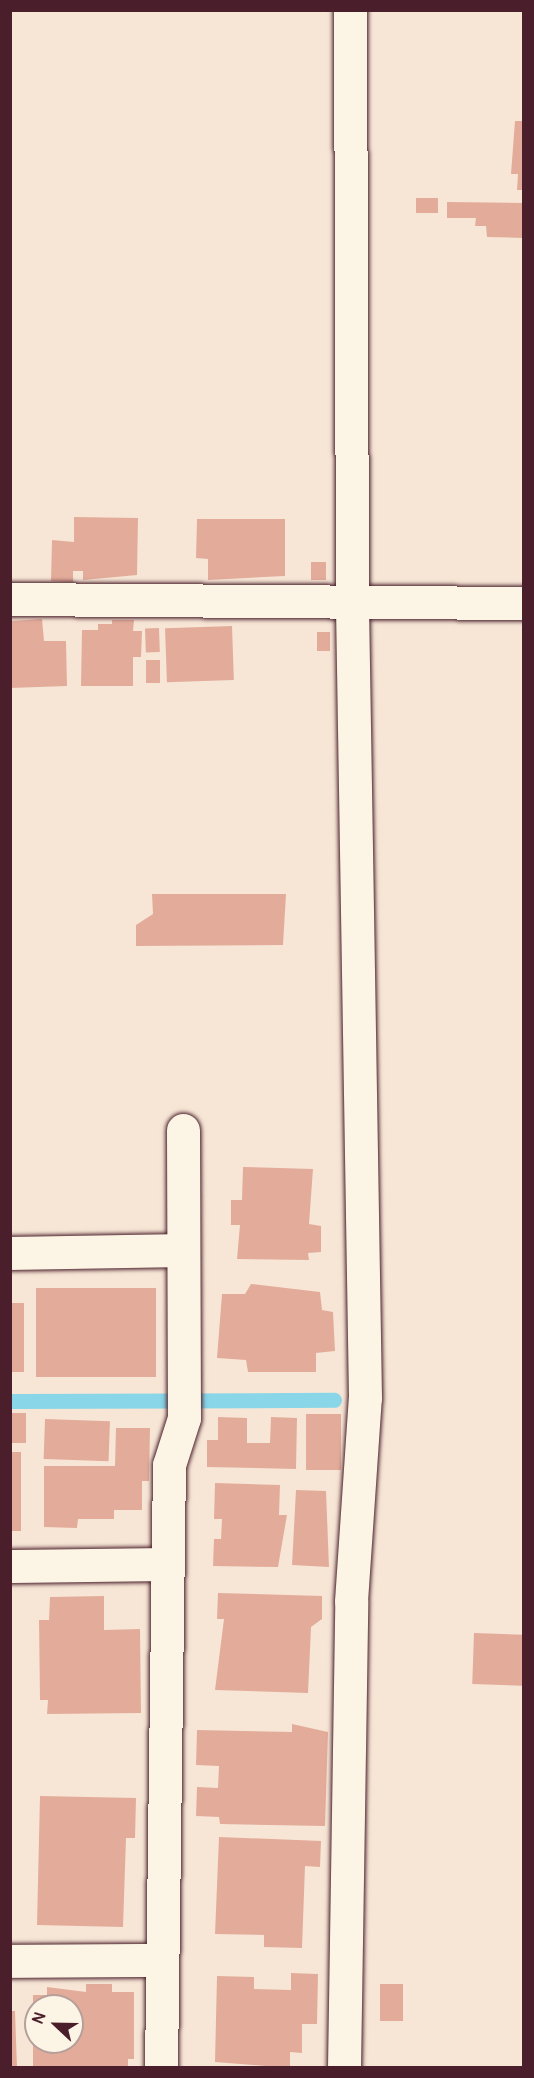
<!DOCTYPE html>
<html>
<head>
<meta charset="utf-8">
<style>
  body { margin:0 }
  #map { position:relative; width:534px; height:2078px; overflow:hidden; background:#f7e6d6; font-family:Pangolin,sans-serif }
  div>[style] { position:absolute }
  .stream>* { height:15px; margin:-7.5px; padding:0 7.5px; transform-origin:7.5px; border-radius:7.5px; background:#88d6e7 }
  .building>* { inset:0; background:#e3ac9a; transform-origin:0 0 }
  .roads { filter:drop-shadow(0 0 2px #4a1f2b) drop-shadow(0 0 2px #4a1f2b) }
  .street>* { height:33px; margin:-16.5px; padding:0 16.5px; transform-origin:16.5px; border-radius:16.5px; background:#fcf5e5 }
  span { translate:-50% -50%; white-space:nowrap; text-align:center; line-height:1.15; -webkit-text-stroke:4.5px #fcf5e5; paint-order:stroke }
  .frame { position:absolute; inset:0; border:12px solid #4a1f2b; pointer-events:none }
  .north { position:absolute; left:24px; top:1994px; width:60px; height:60px; box-sizing:border-box; background:#fcf5e5; border:2px solid #b59f9b; border-radius:50%; rotate:292deg; font-size:16px; font-weight:700; line-height:24px; text-align:center; color:#4a1f2b }
  .north::after { content:''; display:block; margin:auto; width:21px; height:27px; background:#4a1f2b; clip-path:polygon(50% 0,100% 100%,50% 72%,0 100%) }
</style>
</head>
<body>
<div id="map">
  <div class="stream">
    <div style="left:10px;top:1401px;width:324px;rotate:-0.2deg"></div>
  </div>
  <div class="building">
    <div style="clip-path:polygon(515px 121px,524px 121px,524px 190px,517px 190px,518px 174px,511px 174px)"></div>
    <div style="left:438px;top:198px;width:15px;height:22px;rotate:90deg"></div>
    <div style="clip-path:polygon(447px 202px,524px 203px,524px 238px,487px 237px,486px 226px,475px 226px,476px 218px,447px 218px)"></div>
    <div style="clip-path:polygon(74px 517px,138px 518px,137px 575px,83px 580px,83px 571px,73px 571px,73px 582px,51px 581px,52px 540px,74px 542px)"></div>
    <div style="clip-path:polygon(197px 519px,285px 519px,285px 576px,208px 580px,208px 559px,196px 558px)"></div>
    <div style="left:311px;top:562px;width:15px;height:18px"></div>
    <div style="clip-path:polygon(42px 619px,44px 641px,66px 641px,67px 686px,10px 688px,10px 621px)"></div>
    <div style="clip-path:polygon(112px 620px,134px 620px,133px 631px,142px 631px,141px 657px,133px 657px,133px 686px,81px 686px,82px 630px,98px 630px,98px 624px,112px 624px)"></div>
    <div style="left:232px;top:626px;width:54px;height:67px;rotate:88deg"></div>
    <div style="left:159px;top:628px;width:24px;height:14px;rotate:88deg"></div>
    <div style="left:317px;top:632px;width:13px;height:19px"></div>
    <div style="left:146px;top:660px;width:14px;height:23px"></div>
    <div style="clip-path:polygon(152px 894px,286px 894px,283px 945px,136px 946px,136px 925px,153px 914px)"></div>
    <div style="clip-path:polygon(243px 1167px,313px 1169px,309px 1224px,321px 1226px,321px 1252px,308px 1253px,309px 1260px,237px 1259px,240px 1225px,231px 1225px,231px 1200px,242px 1200px)"></div>
    <div style="clip-path:polygon(251px 1284px,320px 1292px,322px 1310px,333px 1312px,335px 1351px,316px 1353px,316px 1372px,248px 1372px,246px 1360px,217px 1358px,222px 1294px,245px 1294px)"></div>
    <div style="left:156px;top:1288px;width:89px;height:120px;rotate:90deg"></div>
    <div style="left:10px;top:1303px;width:14px;height:69px"></div>
    <div style="left:10px;top:1413px;width:16px;height:30px"></div>
    <div style="left:306px;top:1414px;width:35px;height:56px"></div>
    <div style="clip-path:polygon(218px 1417px,247px 1418px,247px 1443px,270px 1443px,271px 1417px,297px 1418px,296px 1469px,207px 1467px,207px 1440px,218px 1440px)"></div>
    <div style="left:45px;top:1419px;width:65px;height:40px;rotate:2deg"></div>
    <div style="clip-path:polygon(116px 1428px,150px 1428px,149px 1481px,142px 1481px,142px 1510px,114px 1510px,114px 1519px,78px 1519px,77px 1528px,44px 1527px,44px 1466px,115px 1466px)"></div>
    <div style="left:10px;top:1452px;width:11px;height:79px"></div>
    <div style="clip-path:polygon(215px 1483px,280px 1485px,279px 1515px,287px 1515px,278px 1567px,213px 1566px,214px 1539px,221px 1539px,222px 1519px,214px 1519px)"></div>
    <div style="clip-path:polygon(296px 1490px,326px 1491px,329px 1567px,292px 1565px)"></div>
    <div style="clip-path:polygon(218px 1593px,322px 1596px,322px 1619px,311px 1627px,308px 1693px,215px 1690px,224px 1619px,217px 1619px)"></div>
    <div style="clip-path:polygon(104px 1596px,104px 1630px,140px 1629px,141px 1713px,47px 1714px,48px 1700px,40px 1700px,39px 1620px,49px 1620px,50px 1597px)"></div>
    <div style="left:474px;top:1633px;width:50px;height:51px;rotate:2deg"></div>
    <div style="clip-path:polygon(292px 1724px,328px 1732px,325px 1826px,220px 1824px,219px 1817px,196px 1816px,197px 1787px,218px 1788px,219px 1766px,196px 1765px,197px 1730px,292px 1732px)"></div>
    <div style="clip-path:polygon(40px 1796px,136px 1798px,135px 1838px,126px 1838px,123px 1927px,37px 1925px)"></div>
    <div style="clip-path:polygon(219px 1837px,321px 1841px,320px 1867px,305px 1866px,302px 1948px,264px 1947px,264px 1935px,215px 1934px)"></div>
    <div style="clip-path:polygon(291px 1973px,318px 1974px,317px 2024px,302px 2024px,302px 2053px,290px 2052px,290px 2068px,215px 2062px,217px 1976px,254px 1977px,254px 1989px,291px 1990px)"></div>
    <div style="clip-path:polygon(evenodd,86px 1984px,112px 1984px,112px 1992px,134px 1992px,134px 2059px,128px 2059px,128px 2068px,33px 2068px,33px 1995px,47px 1995px,47px 1987px,86px 1992px,86px 1984px,36px 2006px,72px 2006px,72px 2042px,36px 2042px,36px 2006px)"></div>
    <div style="left:380px;top:1984px;width:23px;height:37px"></div>
    <div style="clip-path:polygon(10px 2011px,15px 2011px,17px 2068px,10px 2068px)"></div>
  </div>
  <div class="roads">
    <div class="street">
      <div style="left:10px;top:599px;width:514px;rotate:0.45deg"></div>
      <div style="left:10px;top:1253px;width:173px;rotate:-1deg"></div>
      <div style="left:10px;top:1566px;width:158px;rotate:-0.7deg"></div>
      <div style="left:10px;top:1961px;width:150px;rotate:-0.4deg"></div>
      <div style="left:161px;top:2068px;width:603px;rotate:-89.24deg"></div>
      <div style="left:169px;top:1465px;width:49px;rotate:-72.3deg"></div>
      <div style="left:184px;top:1418px;width:288px;rotate:-90.2deg"></div>
      <div style="left:344px;top:2068px;width:467px;rotate:-89.1deg"></div>
      <div style="left:351px;top:1601px;width:203px;rotate:-86.1deg"></div>
      <div style="left:365px;top:1398px;width:796px;rotate:-90.94deg"></div>
      <div style="left:352px;top:602px;width:592px;rotate:-90.19deg"></div>
    </div>
  </div>
  <div class="frame"></div>
  <div class="north">N</div>
</div>
</body>
</html>
